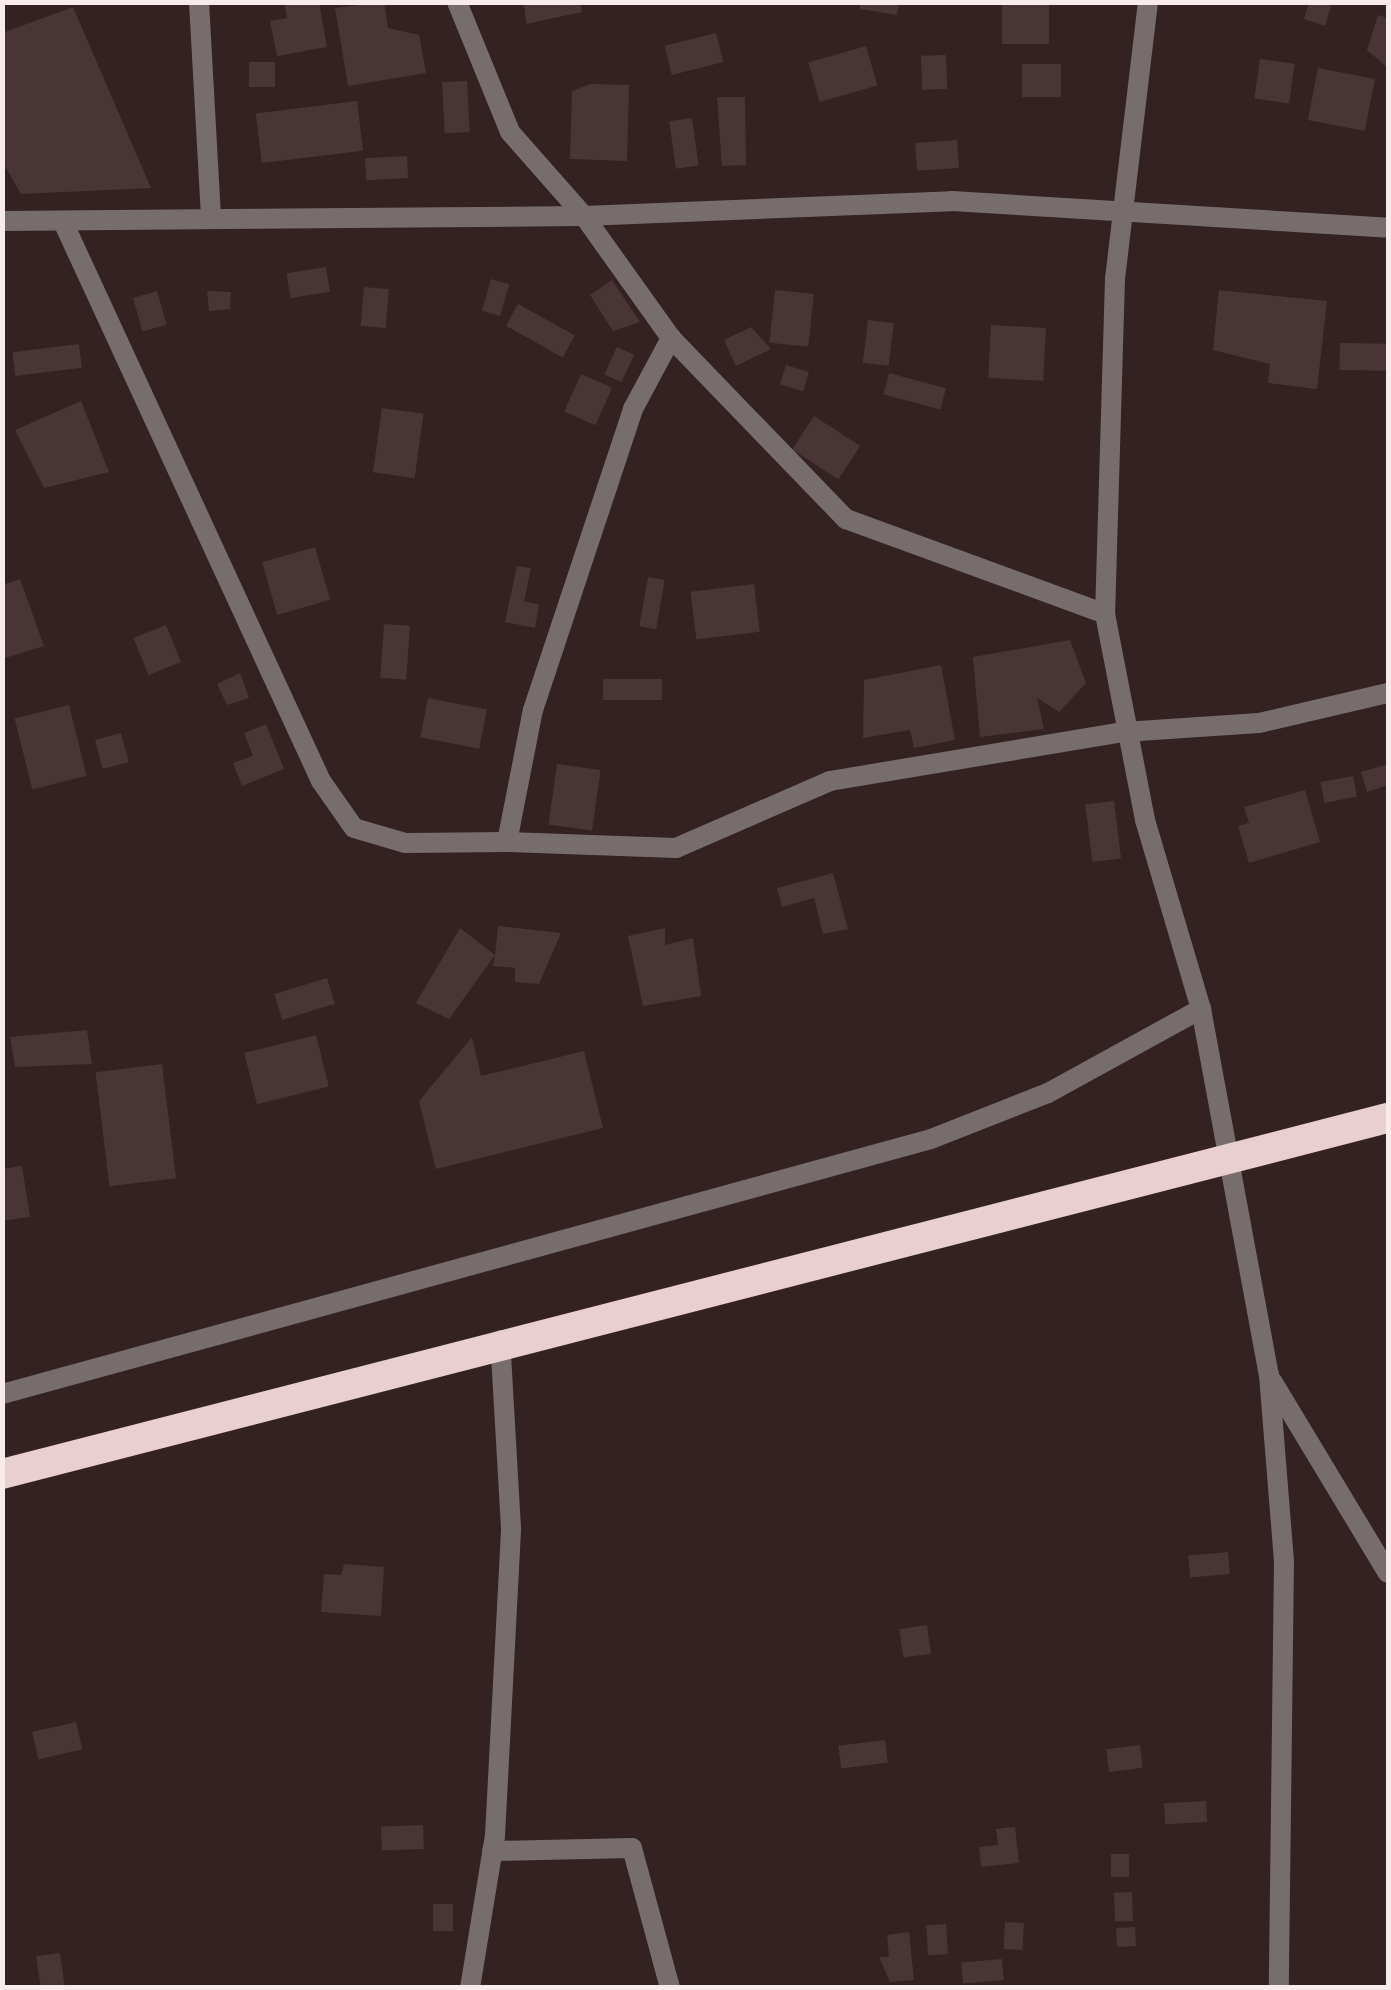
<!DOCTYPE html>
<html>
<head>
<meta charset="utf-8">
<style>
  body { margin:0 }
  #map { position:relative; width:1391px; height:1990px; overflow:hidden; background:#342122; font-family:"Roboto Condensed",sans-serif }
  div>[style] { position:absolute }
  .building>* { inset:0; background:#493536; transform-origin:0 0 }
  .lane>* { height:20px; margin:-10px; padding:0 10px; transform-origin:10px; border-radius:10px; background:#776d6d }
  .street>* { height:20px; margin:-10px; padding:0 10px; transform-origin:10px; border-radius:10px; background:#776d6d }
  .highway>* { height:30px; margin:-15px; padding:0 15px; transform-origin:15px; border-radius:15px; background:#e9cfd0 }
  span { translate:-50% -50%; white-space:nowrap; text-align:center; line-height:1.15; -webkit-text-stroke:9px #160d0e; paint-order:stroke }
  .frame { position:absolute; inset:0; border:5px solid #f8ebeb; pointer-events:none }
</style>
</head>
<body>
<div id="map">
  <div class="building">
    <div style="clip-path:polygon(284px 2px,319px 2px,327px 47px,277px 56px,270px 21px,287px 18px)"></div>
    <div style="clip-path:polygon(384px 2px,388px 28px,419px 35px,426px 73px,348px 86px,335px 8px)"></div>
    <div style="clip-path:polygon(524px 2px,580px 2px,582px 12px,526px 24px)"></div>
    <div style="clip-path:polygon(860px 2px,899px 2px,897px 15px,860px 9px)"></div>
    <div style="left:1002px;top:2px;width:47px;height:42px"></div>
    <div style="clip-path:polygon(1309px 2px,1332px 2px,1325px 26px,1304px 19px)"></div>
    <div style="clip-path:polygon(73px 7px,151px 188px,21px 194px,2px 161px,2px 33px)"></div>
    <div style="clip-path:polygon(1378px 15px,1388px 18px,1388px 68px,1367px 50px)"></div>
    <div style="left:716px;top:33px;width:30px;height:53px;rotate:76deg"></div>
    <div style="left:866px;top:46px;width:41px;height:60px;rotate:74deg"></div>
    <div style="left:946px;top:55px;width:34px;height:25px;rotate:88deg"></div>
    <div style="left:1260px;top:59px;width:35px;height:40px;rotate:8deg"></div>
    <div style="left:249px;top:62px;width:26px;height:25px"></div>
    <div style="left:1022px;top:64px;width:39px;height:33px"></div>
    <div style="left:1318px;top:68px;width:58px;height:53px;rotate:11deg"></div>
    <div style="left:467px;top:81px;width:51px;height:25px;rotate:87deg"></div>
    <div style="clip-path:polygon(590px 84px,629px 85px,627px 161px,570px 159px,572px 91px)"></div>
    <div style="clip-path:polygon(717px 97px,745px 97px,746px 165px,722px 166px)"></div>
    <div style="left:357px;top:101px;width:50px;height:102px;rotate:83deg"></div>
    <div style="left:692px;top:118px;width:48px;height:23px;rotate:82deg"></div>
    <div style="left:957px;top:140px;width:28px;height:42px;rotate:86deg"></div>
    <div style="left:407px;top:156px;width:22px;height:42px;rotate:87deg"></div>
    <div style="left:326px;top:267px;width:25px;height:40px;rotate:81deg"></div>
    <div style="left:491px;top:279px;width:19px;height:33px;rotate:16deg"></div>
    <div style="clip-path:polygon(612px 280px,640px 322px,613px 331px,590px 295px)"></div>
    <div style="left:364px;top:287px;width:25px;height:39px;rotate:5deg"></div>
    <div style="left:775px;top:290px;width:39px;height:53px;rotate:6deg"></div>
    <div style="clip-path:polygon(1219px 290px,1327px 301px,1317px 389px,1268px 383px,1270px 364px,1213px 350px)"></div>
    <div style="left:157px;top:291px;width:35px;height:25px;rotate:74deg"></div>
    <div style="clip-path:polygon(207px 291px,231px 292px,230px 309px,209px 311px)"></div>
    <div style="left:518px;top:304px;width:65px;height:25px;rotate:29deg"></div>
    <div style="left:868px;top:320px;width:26px;height:43px;rotate:7deg"></div>
    <div style="left:991px;top:325px;width:55px;height:53px;rotate:3deg"></div>
    <div style="clip-path:polygon(751px 327px,771px 349px,736px 366px,724px 340px)"></div>
    <div style="left:1340px;top:343px;width:48px;height:27px;rotate:1deg"></div>
    <div style="left:79px;top:344px;width:24px;height:67px;rotate:83deg"></div>
    <div style="left:617px;top:347px;width:19px;height:30px;rotate:25deg"></div>
    <div style="left:786px;top:365px;width:24px;height:20px;rotate:17deg"></div>
    <div style="left:889px;top:373px;width:59px;height:22px;rotate:15deg"></div>
    <div style="left:581px;top:374px;width:34px;height:41px;rotate:24deg"></div>
    <div style="clip-path:polygon(81px 401px,109px 472px,44px 488px,15px 430px)"></div>
    <div style="left:382px;top:408px;width:42px;height:65px;rotate:8deg"></div>
    <div style="left:814px;top:416px;width:55px;height:40px;rotate:33deg"></div>
    <div style="left:315px;top:547px;width:55px;height:55px;rotate:74deg"></div>
    <div style="clip-path:polygon(517px 566px,531px 568px,524px 601px,539px 605px,535px 628px,505px 622px)"></div>
    <div style="left:648px;top:577px;width:17px;height:50px;rotate:10deg"></div>
    <div style="clip-path:polygon(20px 579px,44px 646px,2px 659px,2px 585px)"></div>
    <div style="left:754px;top:584px;width:48px;height:64px;rotate:83deg"></div>
    <div style="left:384px;top:624px;width:26px;height:54px;rotate:4deg"></div>
    <div style="left:166px;top:625px;width:40px;height:35px;rotate:68deg"></div>
    <div style="clip-path:polygon(1070px 640px,1086px 683px,1059px 712px,1037px 698px,1044px 729px,980px 737px,973px 657px)"></div>
    <div style="clip-path:polygon(941px 665px,955px 740px,914px 748px,910px 730px,863px 738px,864px 680px)"></div>
    <div style="clip-path:polygon(240px 673px,249px 698px,227px 705px,217px 684px)"></div>
    <div style="left:662px;top:679px;width:21px;height:59px;rotate:90deg"></div>
    <div style="left:428px;top:698px;width:60px;height:40px;rotate:11deg"></div>
    <div style="left:69px;top:705px;width:73px;height:56px;rotate:76deg"></div>
    <div style="clip-path:polygon(266px 724px,284px 769px,242px 786px,233px 763px,253px 756px,244px 733px)"></div>
    <div style="left:121px;top:733px;width:30px;height:27px;rotate:75deg"></div>
    <div style="left:557px;top:764px;width:44px;height:61px;rotate:8deg"></div>
    <div style="clip-path:polygon(1388px 764px,1388px 785px,1367px 792px,1361px 772px)"></div>
    <div style="left:1353px;top:776px;width:21px;height:33px;rotate:79deg"></div>
    <div style="clip-path:polygon(1305px 790px,1320px 842px,1249px 863px,1238px 826px,1249px 823px,1244px 807px)"></div>
    <div style="left:1114px;top:801px;width:58px;height:29px;rotate:83deg"></div>
    <div style="clip-path:polygon(833px 873px,848px 929px,823px 934px,814px 898px,782px 907px,777px 888px)"></div>
    <div style="clip-path:polygon(498px 926px,561px 933px,539px 984px,515px 982px,515px 968px,493px 966px,495px 955px,449px 1019px,416px 1003px,460px 928px,495px 955px)"></div>
    <div style="clip-path:polygon(665px 928px,665px 945px,693px 938px,701px 996px,643px 1006px,628px 936px)"></div>
    <div style="left:327px;top:978px;width:27px;height:55px;rotate:73deg"></div>
    <div style="clip-path:polygon(87px 1030px,92px 1064px,15px 1067px,10px 1037px)"></div>
    <div style="left:316px;top:1035px;width:53px;height:74px;rotate:76deg"></div>
    <div style="clip-path:polygon(472px 1037px,481px 1076px,584px 1051px,603px 1128px,436px 1169px,419px 1101px)"></div>
    <div style="left:162px;top:1064px;width:115px;height:67px;rotate:83deg"></div>
    <div style="clip-path:polygon(22px 1166px,30px 1217px,2px 1221px,2px 1169px)"></div>
    <div style="left:1228px;top:1552px;width:22px;height:40px;rotate:85deg"></div>
    <div style="clip-path:polygon(344px 1564px,384px 1567px,381px 1616px,321px 1612px,324px 1574px,341px 1575px)"></div>
    <div style="left:927px;top:1625px;width:29px;height:28px;rotate:82deg"></div>
    <div style="left:76px;top:1722px;width:28px;height:45px;rotate:77deg"></div>
    <div style="left:885px;top:1740px;width:23px;height:47px;rotate:83deg"></div>
    <div style="left:1140px;top:1745px;width:23px;height:34px;rotate:83deg"></div>
    <div style="left:1206px;top:1801px;width:21px;height:42px;rotate:87deg"></div>
    <div style="left:423px;top:1825px;width:24px;height:42px;rotate:88deg"></div>
    <div style="clip-path:polygon(1015px 1827px,1019px 1863px,981px 1867px,979px 1847px,998px 1845px,996px 1829px)"></div>
    <div style="left:1129px;top:1854px;width:23px;height:18px;rotate:90deg"></div>
    <div style="left:1132px;top:1892px;width:29px;height:18px;rotate:88deg"></div>
    <div style="left:433px;top:1904px;width:20px;height:27px"></div>
    <div style="left:1005px;top:1922px;width:19px;height:27px;rotate:3deg"></div>
    <div style="left:946px;top:1924px;width:30px;height:20px;rotate:86deg"></div>
    <div style="left:1135px;top:1927px;width:19px;height:19px;rotate:87deg"></div>
    <div style="clip-path:polygon(909px 1932px,914px 1980px,890px 1982px,879px 1957px,889px 1957px,887px 1935px)"></div>
    <div style="left:60px;top:1953px;width:35px;height:24px;rotate:82deg"></div>
    <div style="left:1002px;top:1959px;width:21px;height:41px;rotate:85deg"></div>
  </div>
  <div class="lane">
    <div style="left:199px;top:2px;width:214px;rotate:86.8deg"></div>
    <div style="left:584px;top:216px;width:368px;rotate:-2.3deg"></div>
    <div style="left:952px;top:201px;width:437px;rotate:3.5deg"></div>
    <div style="left:2px;top:1394px;width:963px;rotate:-15.35deg"></div>
    <div style="left:931px;top:1139px;width:126px;rotate:-21.5deg"></div>
    <div style="left:1048px;top:1093px;width:175px;rotate:-28.8deg"></div>
    <div style="left:492px;top:1851px;width:140px;rotate:-1.2deg"></div>
    <div style="left:632px;top:1848px;width:145px;rotate:74.8deg"></div>
  </div>
  <div class="street">
    <div style="left:457px;top:2px;width:140px;rotate:67.8deg"></div>
    <div style="left:510px;top:132px;width:112px;rotate:48.6deg"></div>
    <div style="left:1148px;top:2px;width:279px;rotate:96.8deg"></div>
    <div style="left:1115px;top:279px;width:335px;rotate:91.7deg"></div>
    <div style="left:1105px;top:614px;width:210px;rotate:79deg"></div>
    <div style="left:1145px;top:820px;width:197px;rotate:73.5deg"></div>
    <div style="left:1201px;top:1009px;width:372px;rotate:79.5deg"></div>
    <div style="left:1269px;top:1375px;width:187px;rotate:85.4deg"></div>
    <div style="left:1284px;top:1561px;width:427px;rotate:90.7deg"></div>
    <div style="left:2px;top:221px;width:582px;rotate:-0.49deg"></div>
    <div style="left:584px;top:216px;width:150px;rotate:54.5deg"></div>
    <div style="left:671px;top:338px;width:252px;rotate:46deg"></div>
    <div style="left:846px;top:519px;width:276px;rotate:20.1deg"></div>
    <div style="left:64px;top:224px;width:613px;rotate:65.23deg"></div>
    <div style="left:321px;top:781px;width:57px;rotate:54.9deg"></div>
    <div style="left:354px;top:828px;width:53px;rotate:16.4deg"></div>
    <div style="left:405px;top:843px;width:102px;rotate:-0.6deg"></div>
    <div style="left:507px;top:842px;width:135px;rotate:-78.9deg"></div>
    <div style="left:533px;top:710px;width:317px;rotate:-71.6deg"></div>
    <div style="left:633px;top:409px;width:81px;rotate:-61.8deg"></div>
    <div style="left:507px;top:842px;width:169px;rotate:2deg"></div>
    <div style="left:676px;top:848px;width:168px;rotate:-23.5deg"></div>
    <div style="left:830px;top:781px;width:298px;rotate:-9.5deg"></div>
    <div style="left:1124px;top:732px;width:135px;rotate:-3.8deg"></div>
    <div style="left:1259px;top:723px;width:132px;rotate:-13.1deg"></div>
    <div style="left:1272px;top:1381px;width:224px;rotate:58.9deg"></div>
    <div style="left:470px;top:1988px;width:154px;rotate:-80.7deg"></div>
    <div style="left:495px;top:1836px;width:308px;rotate:-87deg"></div>
    <div style="left:511px;top:1528px;width:188px;rotate:-93.3deg"></div>
  </div>
  <div class="highway">
    <div style="left:2px;top:1474px;width:1431px;rotate:-14.41deg"></div>
  </div>
  <div class="frame"></div>
</div>
</body>
</html>
